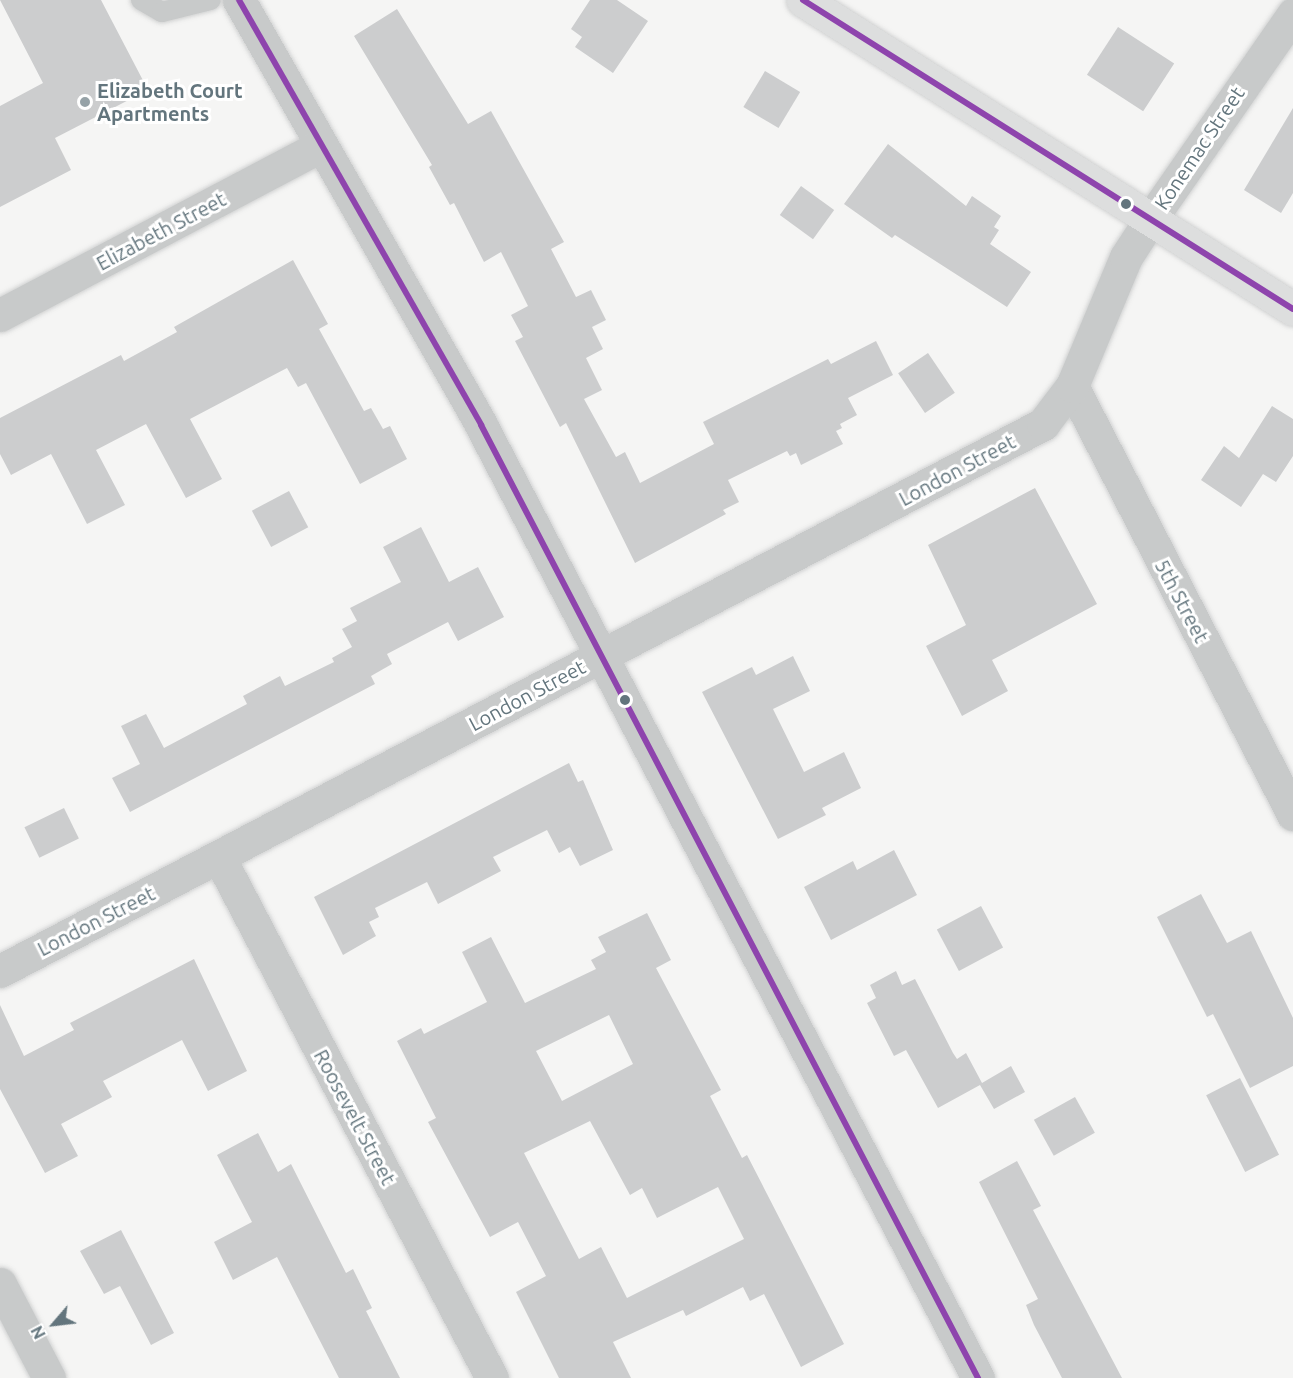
<!DOCTYPE html>
<html>
<head>
<meta charset="utf-8">
<style>
  body { margin:0 }
  #map { position:relative; width:1293px; height:1378px; overflow:hidden; background:#f5f5f4; font-family:Ubuntu,sans-serif }
  div>[style] { position:absolute }
  .building>* { inset:0; background:#cccdce; transform-origin:0 0 }
  .roads { filter:drop-shadow(0 0 2px #d1d2d2) drop-shadow(0 0 2px #d1d2d2) }
  .service>* { height:20px; margin:-10px; padding:0 10px; transform-origin:10px; border-radius:10px; background:#c8caca }
  .minor>* { height:33px; margin:-16.5px; padding:0 16.5px; transform-origin:16.5px; border-radius:16.5px; background:#c8caca }
  .tertiary>* { height:33px; margin:-16.5px; padding:0 16.5px; transform-origin:16.5px; border-radius:16.5px; background:#c8caca }
  .primary>* { height:33px; margin:-16.5px; padding:0 16.5px; transform-origin:16.5px; border-radius:16.5px; background:#dddede }
  .bus-1>* { height:6px; margin:-3px; padding:0 3px; transform-origin:3px; border-radius:3px; background:#8e44ad }
  .dots>* { width:16px; height:16px; translate:-50% -50%; box-sizing:border-box; border:3px solid #fff; border-radius:50% }
  span { translate:-50% -50%; white-space:nowrap; text-align:center; line-height:1.15; -webkit-text-stroke:6px #fff; paint-order:stroke }
  .poi-label { font-size:20px; color:#63757d; font-weight:700 }
  .left { translate:0 -50%; text-align:left }
  .street-label { font-size:20px; color:#63757d }
  .north { position:absolute; left:24px; top:1294px; width:60px; height:60px; -webkit-text-stroke:4px #fff; paint-order:stroke; rotate:242deg; font-size:16px; font-weight:700; line-height:24px; text-align:center; color:#63757d }
  .north::after { content:''; display:block; margin:auto; width:21px; height:27px; background:#63757d; clip-path:polygon(50% 0,100% 100%,50% 72%,0 100%) }
</style>
</head>
<body>
<div id="map">
  <div class="building">
    <div style="clip-path:polygon(0 0,101px 0,148px 90px,55px 138px,71px 170px,0 207px,0 106px,43px 83px)"></div>
    <div style="clip-path:polygon(590px 0,617px 0,648px 21px,613px 73px,575px 47px,582px 37px,571px 29px)"></div>
    <div style="clip-path:polygon(397px 9px,468px 124px,491px 111px,564px 242px,551px 249px,576px 297px,591px 290px,606px 320px,592px 327px,603px 349px,586px 358px,602px 390px,584px 399px,616px 457px,625px 452px,640px 483px,714px 444px,703px 422px,828px 359px,831px 364px,876px 341px,893px 375px,848px 398px,857px 415px,840px 424px,842px 428px,836px 431px,843px 444px,801px 465px,796px 453px,790px 456px,787px 451px,728px 480px,739px 502px,723px 510px,726px 514px,635px 563px,566px 423px,560px 427px,515px 341px,523px 337px,511px 315px,528px 306px,501px 252px,484px 262px,454px 203px,450px 205px,429px 167px,432px 165px,354px 36px)"></div>
    <div style="left:1118px;top:27px;width:67px;height:57px;rotate:33deg"></div>
    <div style="left:765px;top:71px;width:41px;height:42px;rotate:31deg"></div>
    <div style="clip-path:polygon(1293px 108px,1293px 193px,1281px 213px,1244px 190px)"></div>
    <div style="clip-path:polygon(888px 144px,966px 206px,972px 196px,1001px 216px,994px 227px,999px 230px,990px 244px,1031px 272px,1007px 307px,895px 235px,892px 238px,844px 204px)"></div>
    <div style="left:801px;top:186px;width:41px;height:36px;rotate:36deg"></div>
    <div style="clip-path:polygon(293px 260px,328px 324px,319px 329px,364px 411px,371px 408px,383px 429px,390px 426px,407px 459px,360px 484px,306px 383px,298px 387px,287px 368px,190px 419px,222px 479px,186px 498px,146px 424px,96px 450px,125px 505px,87px 524px,51px 454px,11px 475px,0 454px,0 418px,121px 355px,124px 361px,177px 332px,174px 327px)"></div>
    <div style="left:928px;top:353px;width:48px;height:36px;rotate:56deg"></div>
    <div style="clip-path:polygon(1272px 406px,1293px 419px,1293px 456px,1276px 482px,1263px 474px,1241px 507px,1201px 480px,1224px 446px,1239px 458px)"></div>
    <div style="clip-path:polygon(1035px 488px,1097px 604px,992px 660px,1008px 691px,962px 716px,926px 646px,966px 625px,928px 545px)"></div>
    <div style="left:289px;top:491px;width:41px;height:42px;rotate:62deg"></div>
    <div style="clip-path:polygon(421px 527px,449px 582px,478px 567px,504px 617px,458px 641px,448px 622px,387px 654px,392px 664px,371px 676px,375px 684px,130px 812px,112px 778px,140px 764px,121px 726px,146px 714px,164px 748px,247px 704px,243px 696px,280px 676px,285px 686px,334px 662px,332px 658px,352px 647px,342px 629px,357px 621px,350px 608px,401px 582px,383px 547px)"></div>
    <div style="clip-path:polygon(793px 656px,810px 691px,773px 709px,804px 772px,844px 752px,861px 788px,822px 808px,826px 815px,778px 839px,702px 692px,752px 667px,756px 675px)"></div>
    <div style="clip-path:polygon(569px 763px,578px 782px,583px 780px,613px 850px,580px 866px,570px 847px,559px 853px,547px 830px,493px 857px,501px 871px,438px 904px,427px 882px,375px 908px,379px 917px,369px 922px,376px 936px,343px 955px,314px 897px)"></div>
    <div style="left:64px;top:808px;width:34px;height:44px;rotate:64deg"></div>
    <div style="clip-path:polygon(894px 850px,917px 895px,831px 940px,804px 887px,853px 861px,857px 870px)"></div>
    <div style="clip-path:polygon(1201px 894px,1227px 943px,1251px 931px,1293px 1018px,1293px 1066px,1250px 1088px,1213px 1014px,1207px 1017px,1157px 917px)"></div>
    <div style="left:981px;top:906px;width:47px;height:50px;rotate:62deg"></div>
    <div style="clip-path:polygon(evenodd,647px 913px,671px 960px,656px 968px,721px 1090px,710px 1096px,742px 1158px,747px 1155px,844px 1344px,801px 1367px,764px 1294px,750px 1301px,743px 1287px,686px 1316px,683px 1310px,613px 1342px,631px 1378px,559px 1378px,516px 1292px,546px 1276px,518px 1222px,490px 1237px,428px 1122px,436px 1118px,397px 1041px,421px 1028px,424px 1034px,487px 1002px,462px 952px,491px 937px,525px 1003px,596px 969px,591px 960px,606px 952px,598px 937px,647px 913px,609px 1015px,633px 1064px,562px 1101px,536px 1051px,609px 1015px,647px 913px,590px 1121px,630px 1195px,642px 1188px,657px 1218px,718px 1187px,744px 1239px,627px 1298px,601px 1247px,579px 1259px,524px 1153px,590px 1121px)"></div>
    <div style="clip-path:polygon(194px 959px,247px 1071px,208px 1091px,182px 1040px,103px 1081px,112px 1097px,61px 1124px,78px 1156px,45px 1173px,0 1089px,0 1005px,24px 1056px,74px 1030px,70px 1023px)"></div>
    <div style="clip-path:polygon(896px 971px,902px 985px,915px 979px,953px 1053px,957px 1059px,966px 1053px,982px 1083px,1011px 1066px,1025px 1092px,994px 1109px,980px 1085px,938px 1108px,906px 1050px,894px 1056px,867px 1003px,876px 998px,870px 985px)"></div>
    <div style="left:1240px;top:1078px;width:86px;height:38px;rotate:63deg"></div>
    <div style="left:1075px;top:1097px;width:41px;height:47px;rotate:61deg"></div>
    <div style="clip-path:polygon(258px 1133px,278px 1172px,291px 1164px,346px 1273px,353px 1269px,372px 1308px,366px 1311px,400px 1378px,339px 1378px,277px 1257px,233px 1280px,214px 1242px,252px 1222px,217px 1155px)"></div>
    <div style="clip-path:polygon(1017px 1161px,1041px 1206px,1033px 1210px,1122px 1378px,1062px 1378px,1034px 1325px,1026px 1305px,1038px 1299px,979px 1182px)"></div>
    <div style="clip-path:polygon(121px 1230px,174px 1333px,151px 1345px,120px 1286px,104px 1294px,80px 1251px)"></div>
  </div>
  <div class="roads">
    <div class="service">
      <div style="left:141px;top:0;width:24px;rotate:30deg"></div>
      <div style="left:162px;top:12px;width:50px;rotate:-13.8deg"></div>
    </div>
    <div class="minor">
      <div style="left:239px;top:0;width:489px;rotate:60.3deg"></div>
      <div style="left:481px;top:425px;width:1075px;rotate:62.46deg"></div>
      <div style="left:1150px;top:220px;width:251px;rotate:-55.2deg"></div>
      <div style="left:0;top:315px;width:363px;rotate:-27.8deg"></div>
      <div style="left:1072px;top:386px;width:482px;rotate:62.7deg"></div>
      <div style="left:219px;top:857px;width:588px;rotate:62.35deg"></div>
      <div style="left:0;top:1284px;width:106px;rotate:62.5deg"></div>
    </div>
    <div class="tertiary">
      <div style="left:0;top:971px;width:1178px;rotate:-27.67deg"></div>
      <div style="left:1043px;top:424px;width:48px;rotate:-52.7deg"></div>
      <div style="left:1072px;top:386px;width:140px;rotate:-67.3deg"></div>
      <div style="left:1126px;top:257px;width:44px;rotate:-57deg"></div>
    </div>
    <div class="primary">
      <div style="left:803px;top:0;width:579px;rotate:32.24deg"></div>
    </div>
  </div>
  <div class="bus-1">
    <div style="left:239px;top:0;width:489px;rotate:60.3deg"></div>
    <div style="left:481px;top:425px;width:1075px;rotate:62.46deg"></div>
    <div style="left:803px;top:0;width:579px;rotate:32.24deg"></div>
  </div>
  <div class="dots">
    <div style="left:85px;top:102px;background:#96a2a7"></div>
    <div style="left:1126px;top:204px;background:#63757d"></div>
    <div style="left:625px;top:700px;background:#63757d"></div>
  </div>
  <div class="poi-label">
    <span class="left" style="left:97px;top:102px">Elizabeth Court<br>Apartments</span>
  </div>
  <div class="street-label">
    <span style="left:1199px;top:148px;rotate:-56deg">Konemac Street</span>
    <span style="left:161px;top:231px;rotate:-28deg">Elizabeth Street</span>
    <span style="left:957px;top:470px;rotate:-28deg">London Street</span>
    <span style="left:1182px;top:601px;rotate:62deg">5th Street</span>
    <span style="left:527px;top:695px;rotate:-28deg">London Street</span>
    <span style="left:96px;top:921px;rotate:-27deg">London Street</span>
    <span style="left:355px;top:1117px;rotate:62deg">Roosevelt Street</span>
  </div>
  <div class="north">N</div>
</div>
</body>
</html>
